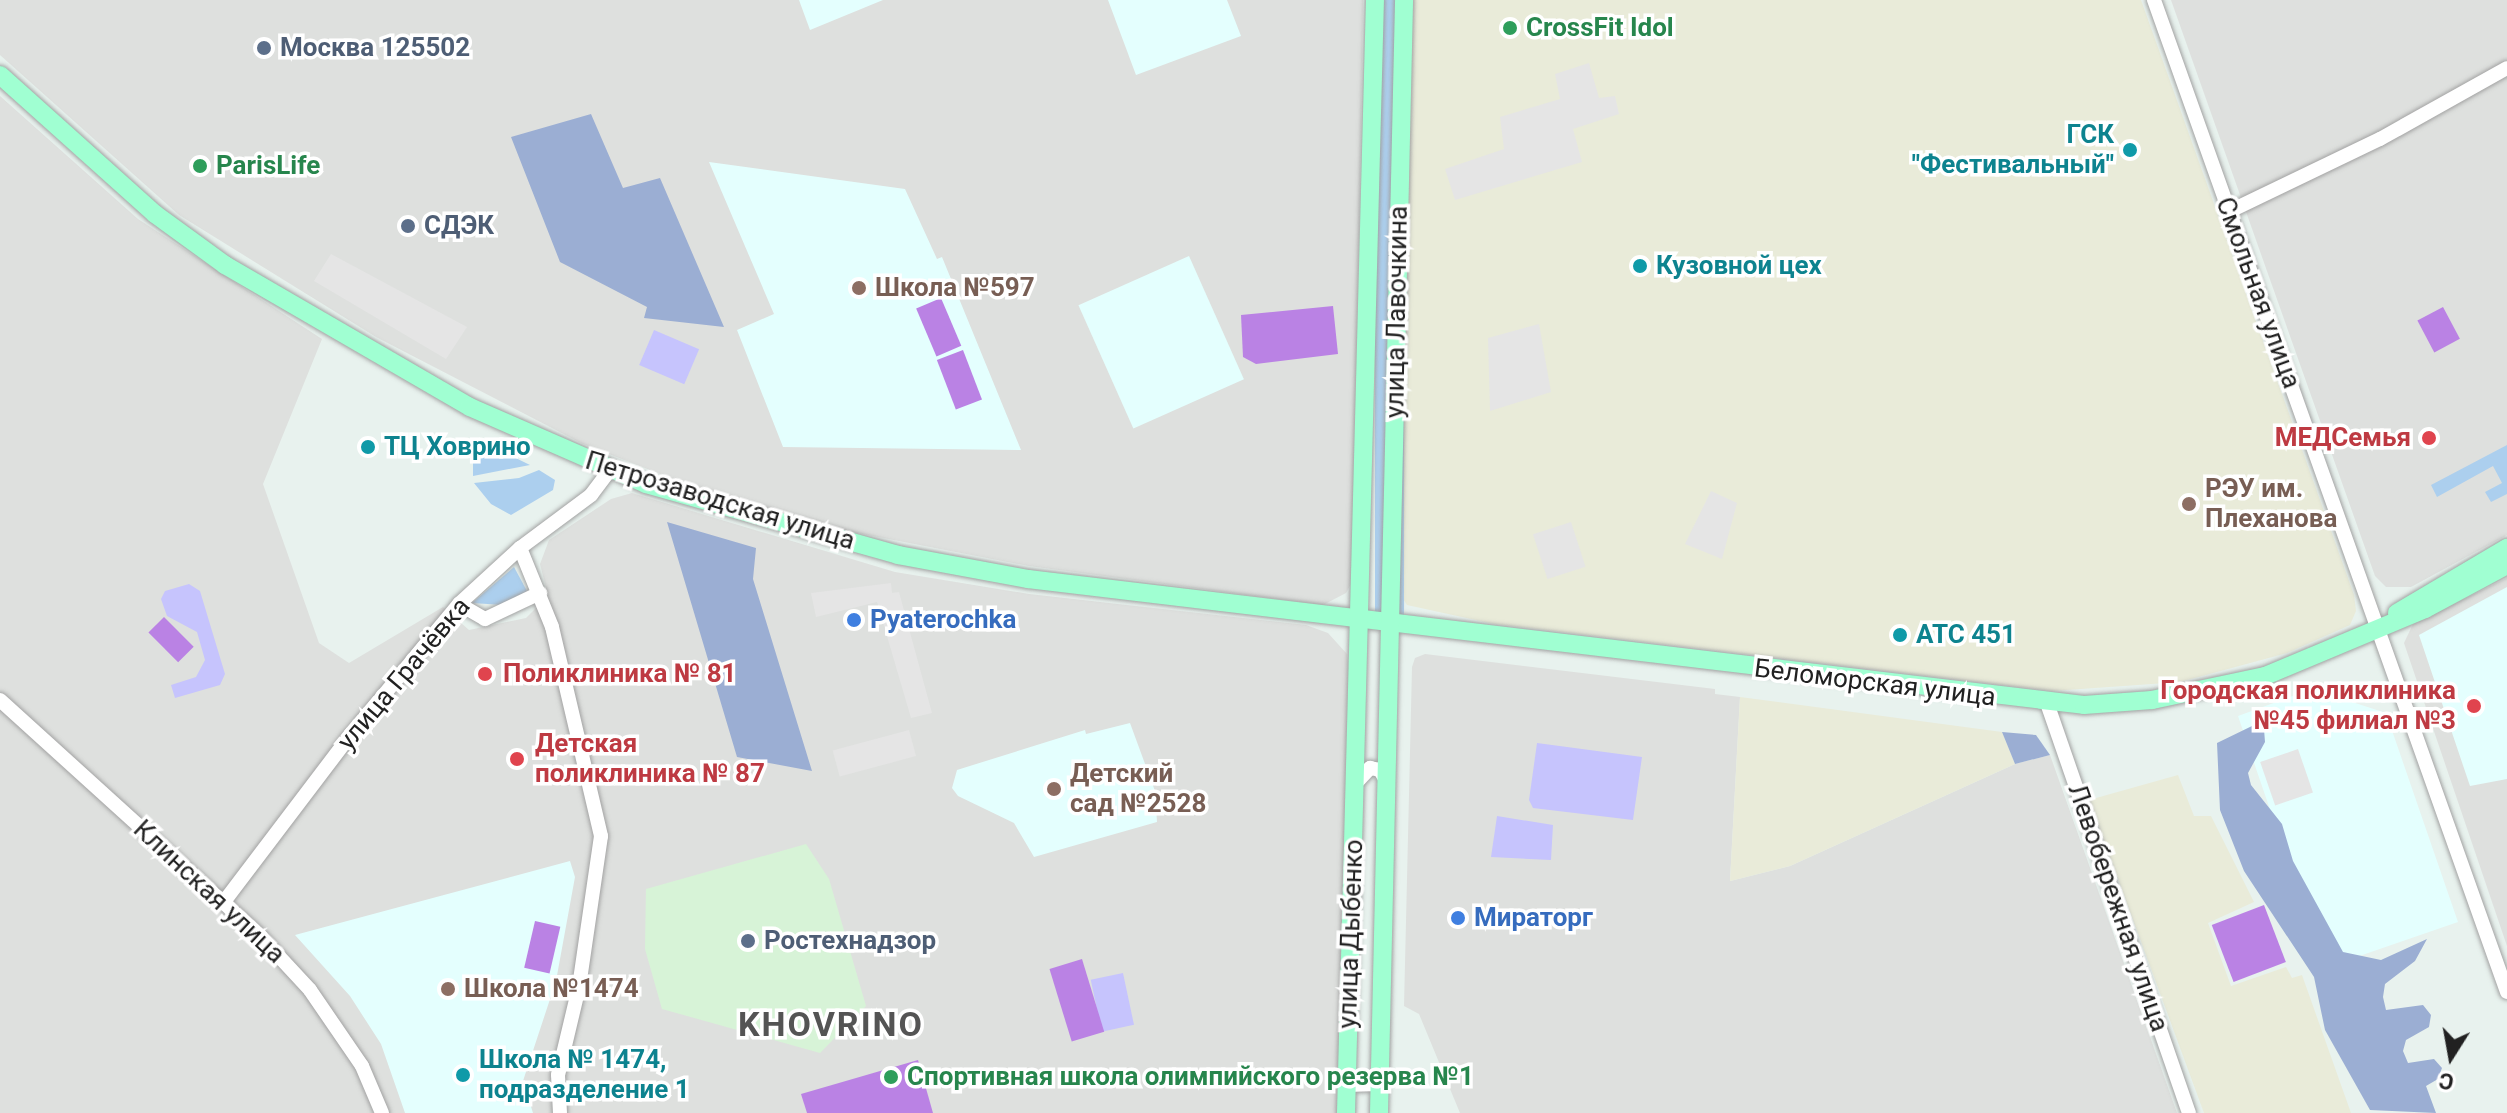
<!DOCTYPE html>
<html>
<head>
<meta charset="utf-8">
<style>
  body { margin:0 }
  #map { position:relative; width:2507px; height:1113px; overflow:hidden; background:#e8f2ee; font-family:Roboto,sans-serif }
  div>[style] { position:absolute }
  .residential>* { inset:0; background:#dee0de }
  .commercial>* { inset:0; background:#d7f3d7 }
  .industrial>* { inset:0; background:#e9ebd9 }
  .education>* { inset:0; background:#e4fffe; transform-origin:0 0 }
  .grass>* { inset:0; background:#accfee; transform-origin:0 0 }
  .forest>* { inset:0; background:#9baed3 }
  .park>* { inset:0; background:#c6c4fd; transform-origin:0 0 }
  .pitch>* { inset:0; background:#ba82e4; transform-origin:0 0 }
  .parking>* { inset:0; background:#e5e5e5; transform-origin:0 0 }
  .roads { filter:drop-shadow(0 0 2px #a2a2a2) drop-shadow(0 0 2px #a2a2a2) }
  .minor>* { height:14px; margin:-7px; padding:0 7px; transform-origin:7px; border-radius:7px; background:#fff }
  .major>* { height:18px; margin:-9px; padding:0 9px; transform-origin:9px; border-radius:9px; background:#a0ffd2 }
  .dots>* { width:22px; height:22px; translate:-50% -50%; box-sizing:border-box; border:4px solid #fff; border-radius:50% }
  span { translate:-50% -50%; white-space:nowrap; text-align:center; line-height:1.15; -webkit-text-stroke:7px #fff; paint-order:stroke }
  .leisure-label { font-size:26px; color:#27864d; font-weight:700 }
  .left { translate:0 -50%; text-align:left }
  .service-label { font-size:26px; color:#4e5e75; font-weight:700 }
  .culture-label { font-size:26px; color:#0d838f; font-weight:700 }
  .right { translate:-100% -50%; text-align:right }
  .education-label { font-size:26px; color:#785e54; font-weight:700 }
  .street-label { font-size:26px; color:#212121 }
  .health-label { font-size:26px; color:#be3a42; font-weight:700 }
  .shop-label { font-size:26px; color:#366cbe; font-weight:700 }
  .district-label { font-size:34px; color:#545454; font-weight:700; letter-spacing:2px }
  .north { position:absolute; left:2411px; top:1017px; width:80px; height:80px; -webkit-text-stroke:6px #fff; paint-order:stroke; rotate:191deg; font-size:22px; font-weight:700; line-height:32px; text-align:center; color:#212121 }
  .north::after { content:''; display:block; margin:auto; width:28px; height:36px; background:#212121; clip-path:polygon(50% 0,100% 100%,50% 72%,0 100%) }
</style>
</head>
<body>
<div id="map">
  <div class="residential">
    <div style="clip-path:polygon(0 0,1363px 0,1353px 580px,1346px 593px,1323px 605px,1029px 566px,837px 529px,683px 483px,581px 443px,376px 337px,179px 215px,0 55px)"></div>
    <div style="clip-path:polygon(2171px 0,2507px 0,2507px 535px,2411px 587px,2386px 587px,2375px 576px)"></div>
    <div style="clip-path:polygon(0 96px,138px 219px,322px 339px,263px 484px,319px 643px,349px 663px,443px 607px,469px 630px,526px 618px,548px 596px,540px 564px,549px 540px,611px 499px,632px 493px,895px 572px,1029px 594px,1306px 625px,1328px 633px,1347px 654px,1349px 670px,1341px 1113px,0 1113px)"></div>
    <div style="clip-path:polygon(2507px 578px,2507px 946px,2404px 643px,2413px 624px)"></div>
    <div style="clip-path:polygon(1425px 654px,1715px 689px,1715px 694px,1740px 697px,1730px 881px,1790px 866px,2015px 764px,2050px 755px,2177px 1113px,1460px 1113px,1419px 1014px,1404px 1006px,1412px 667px,1415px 658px)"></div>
  </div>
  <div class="commercial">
    <div style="clip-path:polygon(806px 844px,829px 879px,866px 1006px,820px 1053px,662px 1009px,645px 949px,646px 889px)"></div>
  </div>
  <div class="industrial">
    <div style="clip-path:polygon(1411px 0,2141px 0,2354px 595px,2356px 611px,2350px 625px,2287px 653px,2180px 682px,2052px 691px,1494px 624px,1407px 605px,1399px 592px)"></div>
    <div style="clip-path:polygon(1740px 697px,2002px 732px,2015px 764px,1790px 866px,1730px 881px)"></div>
    <div style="clip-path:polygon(2178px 775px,2194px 816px,2211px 816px,2254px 902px,2208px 923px,2231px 986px,2286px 967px,2292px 978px,2302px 975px,2351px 1113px,2204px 1113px,2089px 800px)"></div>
  </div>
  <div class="education">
    <div style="clip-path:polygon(799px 0,883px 0,810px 30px)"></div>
    <div style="clip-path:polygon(1108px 0,1227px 0,1241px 36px,1136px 75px)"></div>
    <div style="clip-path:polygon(709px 162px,905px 189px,937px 259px,942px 257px,1021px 450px,783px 447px,737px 330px,774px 314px)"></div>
    <div style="left:1189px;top:256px;width:135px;height:121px;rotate:66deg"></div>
    <div style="clip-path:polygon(2507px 587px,2507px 779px,2470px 786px,2419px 635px)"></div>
    <div style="clip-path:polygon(2312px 689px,2386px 713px,2458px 922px,2342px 962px,2332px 933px,2314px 938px,2238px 716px)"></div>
    <div style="clip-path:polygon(1130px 723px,1155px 791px,1157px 822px,1034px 857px,1014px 823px,958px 796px,952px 788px,957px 770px,1085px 730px,1086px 734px)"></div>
    <div style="clip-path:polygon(570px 861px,575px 877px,556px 981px,523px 1081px,533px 1113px,405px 1113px,381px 1044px,350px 996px,295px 935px)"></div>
  </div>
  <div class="grass">
    <div style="left:1375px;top:0;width:29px;height:621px"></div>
    <div style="clip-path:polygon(479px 443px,485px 443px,530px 465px,473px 476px,473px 452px)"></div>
    <div style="clip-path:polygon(2507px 445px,2507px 494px,2491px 502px,2485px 492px,2502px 483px,2493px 466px,2437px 497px,2431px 485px)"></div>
    <div style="clip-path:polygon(539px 470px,555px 480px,553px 490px,511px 515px,491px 504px,474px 483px,519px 478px)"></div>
    <div style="clip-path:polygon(514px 567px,527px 591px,503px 605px,472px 603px)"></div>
  </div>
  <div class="forest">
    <div style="clip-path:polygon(591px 114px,623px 188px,660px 178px,724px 327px,644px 318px,647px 307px,560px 262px,511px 137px)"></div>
    <div style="clip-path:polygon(667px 522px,756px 548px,753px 579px,812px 771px,737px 757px)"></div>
    <div style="clip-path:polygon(2252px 726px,2264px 729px,2265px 742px,2248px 773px,2251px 785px,2282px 824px,2293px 861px,2343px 952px,2381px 960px,2427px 939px,2415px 961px,2385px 984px,2383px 997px,2386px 1010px,2423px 1005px,2431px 1015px,2429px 1027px,2406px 1040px,2403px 1051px,2408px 1063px,2434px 1059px,2442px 1068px,2438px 1079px,2426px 1086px,2436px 1113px,2370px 1110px,2325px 1030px,2314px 977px,2244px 871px,2220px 810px,2217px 743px)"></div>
    <div style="clip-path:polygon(2002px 732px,2036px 735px,2050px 755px,2015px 764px)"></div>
  </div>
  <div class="park">
    <div style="left:654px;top:330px;width:49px;height:38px;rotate:23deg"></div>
    <div style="clip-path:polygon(189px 584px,200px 591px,225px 674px,220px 685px,175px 698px,171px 685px,196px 677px,205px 660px,197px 632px,167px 616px,161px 599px,165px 591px)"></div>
    <div style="clip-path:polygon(1537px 743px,1642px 757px,1633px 820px,1533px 808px,1529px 800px)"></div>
    <div style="clip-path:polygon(1497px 816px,1553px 825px,1551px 860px,1491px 857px)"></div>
    <div style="left:1123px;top:973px;width:53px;height:33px;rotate:78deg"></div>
  </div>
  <div class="pitch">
    <div style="left:941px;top:298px;width:52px;height:27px;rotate:67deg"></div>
    <div style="clip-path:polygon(1333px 306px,1338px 354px,1256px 364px,1243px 357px,1241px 315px)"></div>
    <div style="left:2443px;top:307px;width:36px;height:29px;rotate:62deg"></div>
    <div style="left:963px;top:350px;width:53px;height:28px;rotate:69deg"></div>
    <div style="left:164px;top:617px;width:42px;height:22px;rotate:45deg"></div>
    <div style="left:2264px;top:905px;width:61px;height:56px;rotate:69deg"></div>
    <div style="left:535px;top:921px;width:26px;height:48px;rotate:13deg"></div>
    <div style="left:1082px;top:959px;width:76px;height:34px;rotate:73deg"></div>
    <div style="clip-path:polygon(918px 1060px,933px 1113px,807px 1113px,801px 1094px)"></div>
  </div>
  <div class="parking">
    <div style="clip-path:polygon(1589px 63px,1599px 98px,1615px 96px,1619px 114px,1573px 129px,1582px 162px,1455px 200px,1445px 169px,1504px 149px,1500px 117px,1560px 99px,1555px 74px)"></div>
    <div style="clip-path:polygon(331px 254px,467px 327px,446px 359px,314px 281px)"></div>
    <div style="clip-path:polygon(1539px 324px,1551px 392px,1490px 411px,1488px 338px)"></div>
    <div style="clip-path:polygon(1711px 491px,1737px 503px,1722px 559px,1685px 544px)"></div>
    <div style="left:1571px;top:522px;width:47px;height:40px;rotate:72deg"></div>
    <div style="clip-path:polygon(891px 583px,892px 593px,899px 592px,932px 713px,911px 718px,877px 602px,816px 617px,811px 593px)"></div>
    <div style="left:909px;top:730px;width:27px;height:79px;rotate:75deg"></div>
    <div style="left:2298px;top:749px;width:46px;height:40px;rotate:71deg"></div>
  </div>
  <div class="roads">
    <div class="minor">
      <div style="left:2154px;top:0;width:1053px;rotate:70.41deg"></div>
      <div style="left:2228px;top:212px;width:169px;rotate:-25.7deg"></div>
      <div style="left:2380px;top:139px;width:145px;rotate:-29.2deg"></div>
      <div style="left:520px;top:548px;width:85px;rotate:67.9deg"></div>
      <div style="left:552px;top:627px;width:215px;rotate:76.8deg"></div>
      <div style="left:601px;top:836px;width:153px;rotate:98.3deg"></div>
      <div style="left:579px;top:987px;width:90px;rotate:103.4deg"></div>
      <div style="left:558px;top:1075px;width:38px;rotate:87deg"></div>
      <div style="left:459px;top:604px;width:30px;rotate:30deg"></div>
      <div style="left:485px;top:619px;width:61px;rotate:-25.3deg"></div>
      <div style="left:0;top:700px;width:353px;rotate:42.2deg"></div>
      <div style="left:261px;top:937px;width:72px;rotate:47.2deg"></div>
      <div style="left:310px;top:990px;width:92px;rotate:55.6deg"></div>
      <div style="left:362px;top:1066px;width:51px;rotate:66.9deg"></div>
      <div style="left:2047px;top:703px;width:434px;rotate:70.9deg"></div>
      <div style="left:1356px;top:783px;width:21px;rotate:-47deg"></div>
      <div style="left:1370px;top:768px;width:10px;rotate:11deg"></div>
      <div style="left:1380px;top:770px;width:16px;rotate:60deg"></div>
      <div style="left:223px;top:903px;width:208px;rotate:-52.8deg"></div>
      <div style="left:349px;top:737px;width:173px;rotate:-50.4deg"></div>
      <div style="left:459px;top:604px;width:83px;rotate:-42.6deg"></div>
      <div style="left:520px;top:548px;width:89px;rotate:-36.7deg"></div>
      <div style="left:591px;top:495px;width:31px;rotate:-53deg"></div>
      <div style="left:1347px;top:1085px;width:32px;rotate:-2deg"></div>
    </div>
    <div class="major">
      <div style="left:0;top:75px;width:208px;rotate:41.9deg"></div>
      <div style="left:155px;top:214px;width:87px;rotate:36.1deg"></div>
      <div style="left:225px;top:265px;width:283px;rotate:30.1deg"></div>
      <div style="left:470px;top:407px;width:192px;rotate:23.6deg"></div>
      <div style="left:646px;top:484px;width:262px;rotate:15.7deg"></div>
      <div style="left:898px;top:555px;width:132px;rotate:10.5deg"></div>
      <div style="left:1028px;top:579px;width:1063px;rotate:6.8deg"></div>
      <div style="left:2084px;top:705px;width:68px;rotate:-4.2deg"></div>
      <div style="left:2152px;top:700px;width:116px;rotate:-12deg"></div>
      <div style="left:2265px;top:676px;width:173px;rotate:-22.7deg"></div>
      <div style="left:2425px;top:609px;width:93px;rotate:-28.2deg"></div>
      <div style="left:2397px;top:613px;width:128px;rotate:-30.6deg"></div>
      <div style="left:1346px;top:1113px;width:1113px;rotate:-88.51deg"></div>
      <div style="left:1379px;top:1113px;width:1113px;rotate:-88.71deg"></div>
    </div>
  </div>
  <div class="dots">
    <div style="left:1510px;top:28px;background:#2e9e5b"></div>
    <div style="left:264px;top:48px;background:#5c6f8a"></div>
    <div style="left:2130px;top:150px;background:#0f9aa8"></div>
    <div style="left:200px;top:166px;background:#2e9e5b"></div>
    <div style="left:408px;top:226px;background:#5c6f8a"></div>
    <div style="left:1640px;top:266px;background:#0f9aa8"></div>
    <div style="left:859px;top:288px;background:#8d6e63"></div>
    <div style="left:2429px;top:438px;background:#e0444e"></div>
    <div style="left:368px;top:447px;background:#0f9aa8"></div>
    <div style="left:2189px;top:504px;background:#8d6e63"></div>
    <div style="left:854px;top:620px;background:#3f7fe0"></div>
    <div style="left:1900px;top:635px;background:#0f9aa8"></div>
    <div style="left:485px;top:674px;background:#e0444e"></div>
    <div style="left:2474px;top:706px;background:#e0444e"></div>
    <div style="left:517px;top:759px;background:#e0444e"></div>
    <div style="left:1054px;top:789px;background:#8d6e63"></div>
    <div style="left:1458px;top:918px;background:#3f7fe0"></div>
    <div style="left:748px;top:941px;background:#5c6f8a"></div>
    <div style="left:448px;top:989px;background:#8d6e63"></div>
    <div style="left:463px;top:1075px;background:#0f9aa8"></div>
    <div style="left:891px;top:1077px;background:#2e9e5b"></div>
  </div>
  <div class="leisure-label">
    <span class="left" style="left:1526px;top:28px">CrossFit Idol</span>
    <span class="left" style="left:216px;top:166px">ParisLife</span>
    <span class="left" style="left:907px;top:1077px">Спортивная школа олимпийского резерва №1</span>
  </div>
  <div class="service-label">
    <span class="left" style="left:280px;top:48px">Москва 125502</span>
    <span class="left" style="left:424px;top:226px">СДЭК</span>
    <span class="left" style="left:764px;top:941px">Ростехнадзор</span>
  </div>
  <div class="culture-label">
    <span class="right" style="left:2114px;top:150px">ГСК<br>"Фестивальный"</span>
    <span class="left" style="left:1656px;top:266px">Кузовной цех</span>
    <span class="left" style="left:384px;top:447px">ТЦ Ховрино</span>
    <span class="left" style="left:1916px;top:635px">АТС 451</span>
    <span class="left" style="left:479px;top:1075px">Школа № 1474,<br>подразделение 1</span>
  </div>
  <div class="education-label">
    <span class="left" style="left:875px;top:288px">Школа №597</span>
    <span class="left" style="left:2205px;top:504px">РЭУ им.<br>Плеханова</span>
    <span class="left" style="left:1070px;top:789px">Детский<br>сад №2528</span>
    <span class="left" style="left:464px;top:989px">Школа №1474</span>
  </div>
  <div class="street-label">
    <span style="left:2258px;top:293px;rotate:70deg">Смольная улица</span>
    <span style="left:1397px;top:312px;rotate:-89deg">улица Лавочкина</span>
    <span style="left:720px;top:501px;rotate:17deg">Петрозаводская улица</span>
    <span style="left:404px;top:674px;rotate:-50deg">улица Грачёвка</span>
    <span style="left:1875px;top:683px;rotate:7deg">Беломорская улица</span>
    <span style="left:209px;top:892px;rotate:43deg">Клинская улица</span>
    <span style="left:2118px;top:908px;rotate:71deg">Левобережная улица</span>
    <span style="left:1351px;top:934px;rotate:-88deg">улица Дыбенко</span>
  </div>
  <div class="health-label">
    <span class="right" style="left:2411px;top:438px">МЕДСемья</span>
    <span class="left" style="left:503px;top:674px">Поликлиника № 81</span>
    <span class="right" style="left:2456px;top:706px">Городская поликлиника<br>№45 филиал №3</span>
    <span class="left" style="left:535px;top:759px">Детская<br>поликлиника № 87</span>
  </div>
  <div class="shop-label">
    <span class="left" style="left:870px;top:620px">Pyaterochka</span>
    <span class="left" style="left:1474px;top:918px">Мираторг</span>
  </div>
  <div class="district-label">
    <span style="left:831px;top:1025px">KHOVRINO</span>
  </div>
  <div class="north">С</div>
</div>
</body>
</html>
